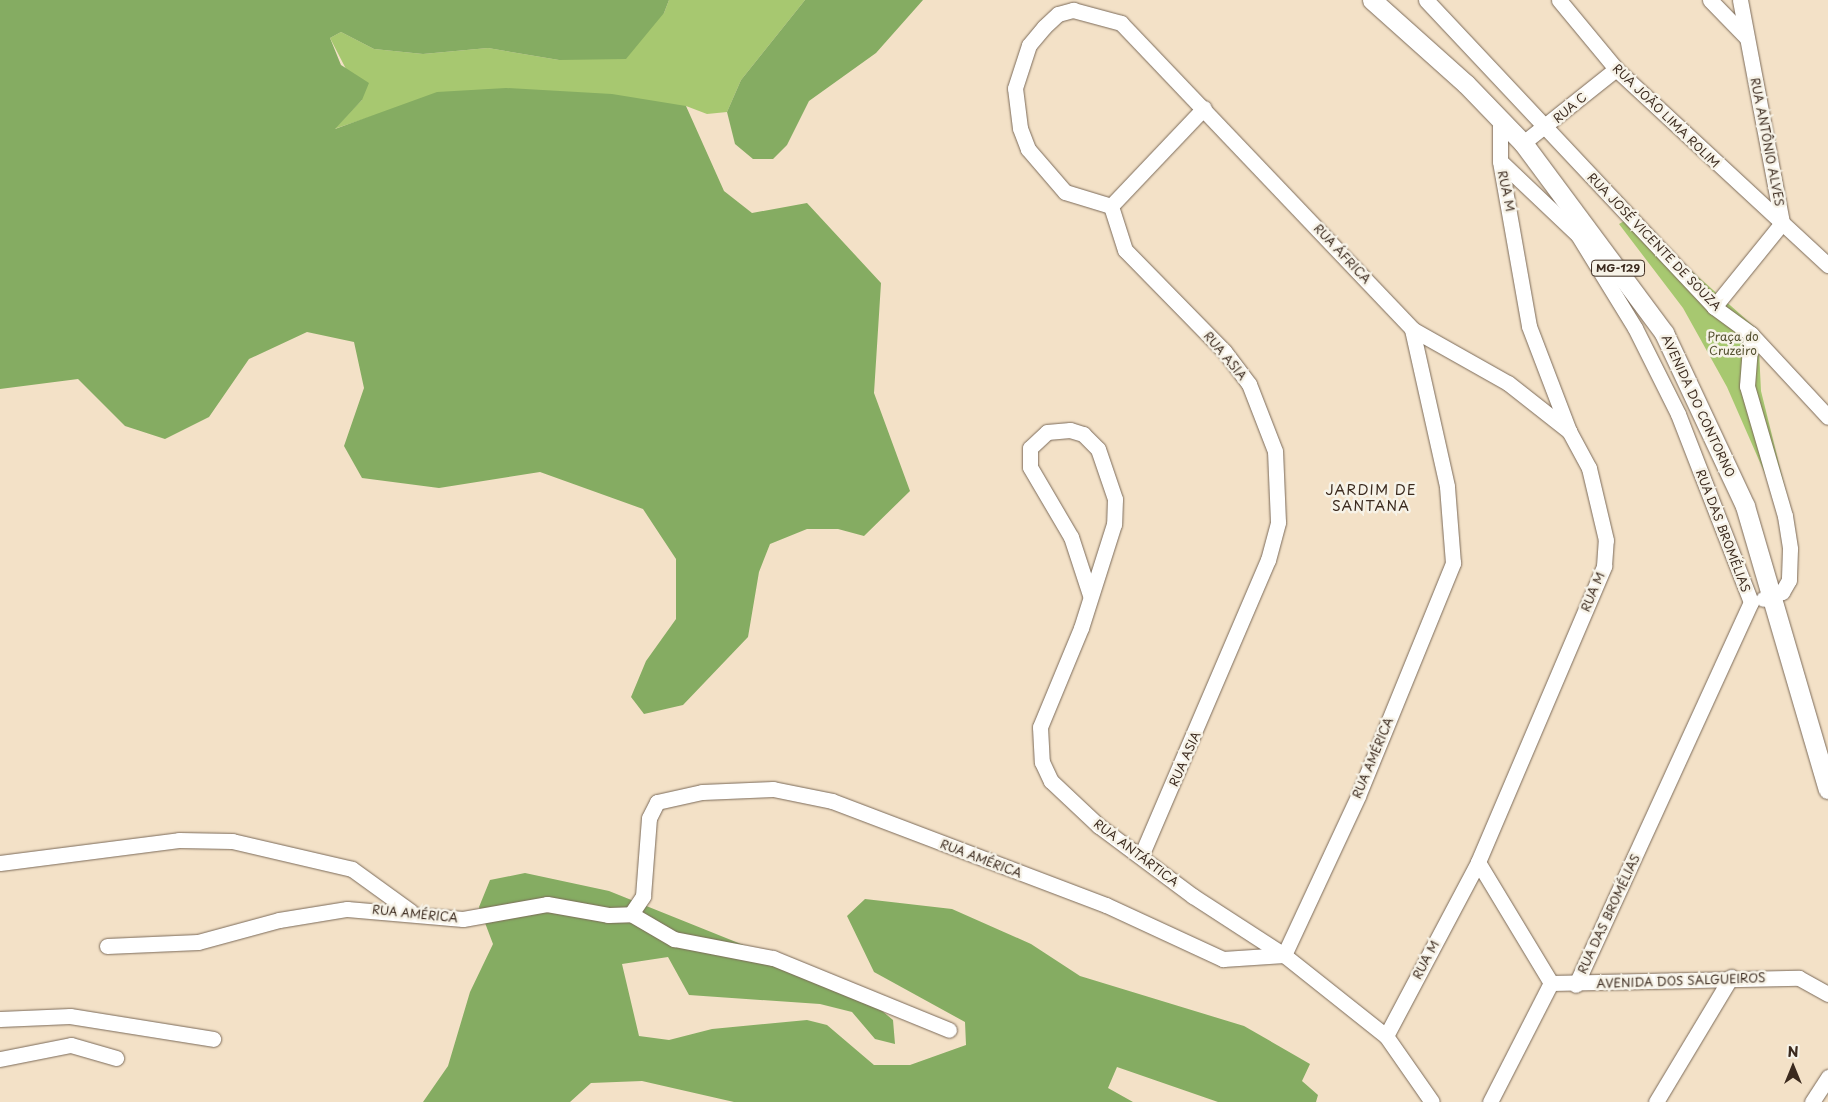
<!DOCTYPE html>
<html>
<head>
<meta charset="utf-8">
<style>
  body { margin:0 }
  #map { position:relative; width:1828px; height:1102px; overflow:hidden; background:#f3e1c7; font-family:"Playpen Sans",sans-serif }
  div>[style] { position:absolute }
  .green>* { inset:0; background:#a7c870 }
  .forest>* { inset:0; background:#85ac62 }
  .roads { filter:drop-shadow(0 0 1px #7b6a59) drop-shadow(0 0 1px #7b6a59) }
  .minor>* { height:15px; margin:-7.5px; padding:0 7.5px; transform-origin:7.5px; border-radius:7.5px; background:#fff }
  .major>* { height:19px; margin:-9.5px; padding:0 9.5px; transform-origin:9.5px; border-radius:9.5px; background:#fff }
  span { translate:-50% -50%; white-space:nowrap; text-align:center; line-height:1.15; -webkit-text-stroke:5px #f7f3e8; paint-order:stroke }
  .shield-label span { padding:1px 4px; background:#f7f3e8; border:1px solid; border-radius:4px; -webkit-text-stroke-width:0 }
  .shield-label { font-size:11px; color:#3b2a1e; font-weight:700 }
  .street-label { font-size:12px; color:#3b2a1e }
  .park-label { font-size:12px; color:#565232 }
  .neighbourhood-label { font-size:14px; color:#3b2a1e; letter-spacing:1px }
  .north { position:absolute; left:1768px; top:1042px; width:50px; height:50px; -webkit-text-stroke:4px #f7f3e8; paint-order:stroke; rotate:0deg; font-size:14px; font-weight:700; line-height:20px; text-align:center; color:#3b2a1e }
  .north::after { content:''; display:block; margin:auto; width:18px; height:22px; background:#3b2a1e; clip-path:polygon(50% 0,100% 100%,50% 72%,0 100%) }
</style>
</head>
<body>
<div id="map">
  <div class="green">
    <div style="clip-path:polygon(669px 0,805px 0,741px 80px,727px 112px,707px 114px,686px 106px,379px 114px,334px 129px,362px 100px,330px 38px,341px 32px,374px 49px,423px 54px,488px 48px,559px 60px,664px 13px)"></div>
    <div style="clip-path:polygon(1631px 217px,1758px 330px,1761px 391px,1788px 500px,1776px 499px,1727px 387px,1683px 308px,1619px 224px)"></div>
  </div>
  <div class="forest">
    <div style="clip-path:polygon(0 0,669px 0,664px 13px,626px 59px,559px 60px,488px 48px,423px 54px,374px 49px,341px 32px,330px 38px,341px 65px,369px 83px,362px 100px,335px 129px,437px 92px,506px 88px,612px 94px,686px 106px,724px 191px,752px 213px,807px 203px,881px 283px,874px 393px,910px 491px,864px 536px,838px 529px,807px 529px,770px 544px,759px 572px,748px 637px,683px 705px,644px 714px,631px 697px,646px 661px,676px 619px,676px 559px,643px 509px,540px 472px,439px 488px,362px 478px,344px 446px,364px 388px,354px 342px,307px 332px,249px 359px,209px 417px,165px 439px,125px 426px,78px 379px,0 389px)"></div>
    <div style="clip-path:polygon(805px 0,923px 0,876px 53px,809px 101px,787px 145px,773px 159px,753px 159px,735px 144px,727px 112px,741px 80px)"></div>
    <div style="clip-path:polygon(525px 873px,609px 891px,858px 991px,893px 1020px,895px 1044px,875px 1039px,852px 1012px,820px 1004px,689px 995px,668px 957px,622px 964px,639px 1036px,669px 1040px,712px 1029px,807px 1020px,827px 1025px,874px 1065px,910px 1065px,966px 1045px,965px 1022px,874px 972px,847px 916px,865px 899px,952px 909px,1031px 944px,1080px 976px,1244px 1026px,1310px 1064px,1302px 1081px,1318px 1095px,1316px 1102px,1218px 1102px,1117px 1067px,1108px 1088px,1133px 1102px,734px 1102px,642px 1081px,591px 1083px,570px 1102px,423px 1102px,448px 1066px,470px 992px,493px 944px,479px 907px,490px 880px)"></div>
  </div>
  <div class="roads">
    <div class="minor">
      <div style="left:1426px;top:0;width:421px;rotate:46.8deg"></div>
      <div style="left:1714px;top:307px;width:46px;rotate:36.1deg"></div>
      <div style="left:1751px;top:334px;width:113px;rotate:47.1deg"></div>
      <div style="left:1559px;top:0;width:89px;rotate:50.4deg"></div>
      <div style="left:1616px;top:69px;width:289px;rotate:42.8deg"></div>
      <div style="left:1710px;top:0;width:52px;rotate:45.8deg"></div>
      <div style="left:1740px;top:0;width:227px;rotate:79.3deg"></div>
      <div style="left:1523px;top:143px;width:119px;rotate:-38.5deg"></div>
      <div style="left:1500px;top:161px;width:108px;rotate:43.5deg"></div>
      <div style="left:1578px;top:235px;width:109px;rotate:58.5deg"></div>
      <div style="left:1635px;top:328px;width:96px;rotate:63.4deg"></div>
      <div style="left:1678px;top:414px;width:202px;rotate:68.8deg"></div>
      <div style="left:1751px;top:602px;width:421px;rotate:114.6deg"></div>
      <div style="left:1111px;top:206px;width:135px;rotate:-46.5deg"></div>
      <div style="left:1714px;top:307px;width:108px;rotate:-51deg"></div>
      <div style="left:1751px;top:334px;width:52px;rotate:94.4deg"></div>
      <div style="left:1747px;top:386px;width:135px;rotate:73.7deg"></div>
      <div style="left:1785px;top:516px;width:33px;rotate:81deg"></div>
      <div style="left:1790px;top:549px;width:31px;rotate:92deg"></div>
      <div style="left:1789px;top:580px;width:14px;rotate:120deg"></div>
      <div style="left:1782px;top:592px;width:20px;rotate:160deg"></div>
      <div style="left:1090px;top:595px;width:61px;rotate:-108.1deg"></div>
      <div style="left:1071px;top:537px;width:81px;rotate:-120.4deg"></div>
      <div style="left:1030px;top:467px;width:19px;rotate:-90deg"></div>
      <div style="left:1030px;top:448px;width:23px;rotate:-43deg"></div>
      <div style="left:1047px;top:432px;width:23px;rotate:-5deg"></div>
      <div style="left:1070px;top:430px;width:14px;rotate:17deg"></div>
      <div style="left:1083px;top:434px;width:21px;rotate:45deg"></div>
      <div style="left:1098px;top:449px;width:53px;rotate:71.2deg"></div>
      <div style="left:1115px;top:499px;width:25px;rotate:92deg"></div>
      <div style="left:1114px;top:524px;width:109px;rotate:107.6deg"></div>
      <div style="left:1081px;top:628px;width:107px;rotate:112.5deg"></div>
      <div style="left:1040px;top:727px;width:35px;rotate:87deg"></div>
      <div style="left:1042px;top:762px;width:21px;rotate:65deg"></div>
      <div style="left:1051px;top:781px;width:66px;rotate:43.2deg"></div>
      <div style="left:1099px;top:826px;width:117px;rotate:36.7deg"></div>
      <div style="left:1193px;top:896px;width:108px;rotate:33deg"></div>
      <div style="left:1284px;top:955px;width:130px;rotate:38.5deg"></div>
      <div style="left:1386px;top:1036px;width:80px;rotate:55.1deg"></div>
      <div style="left:1141px;top:856px;width:322px;rotate:-66.8deg"></div>
      <div style="left:1268px;top:560px;width:39px;rotate:-75deg"></div>
      <div style="left:1278px;top:522px;width:71px;rotate:-92.4deg"></div>
      <div style="left:1275px;top:451px;width:72px;rotate:-111.2deg"></div>
      <div style="left:1249px;top:384px;width:41px;rotate:-127.1deg"></div>
      <div style="left:1224px;top:351px;width:141px;rotate:-134.4deg"></div>
      <div style="left:1125px;top:250px;width:46px;rotate:-107.7deg"></div>
      <div style="left:1111px;top:206px;width:48px;rotate:-163.1deg"></div>
      <div style="left:1065px;top:192px;width:57px;rotate:-130.7deg"></div>
      <div style="left:1028px;top:149px;width:22px;rotate:-111deg"></div>
      <div style="left:1020px;top:128px;width:40px;rotate:-97.1deg"></div>
      <div style="left:1015px;top:88px;width:45px;rotate:-72deg"></div>
      <div style="left:1029px;top:45px;width:23px;rotate:-50deg"></div>
      <div style="left:1044px;top:27px;width:19px;rotate:-43deg"></div>
      <div style="left:1058px;top:14px;width:16px;rotate:-15deg"></div>
      <div style="left:1073px;top:10px;width:50px;rotate:15.2deg"></div>
      <div style="left:1121px;top:23px;width:422px;rotate:46.4deg"></div>
      <div style="left:1412px;top:329px;width:110px;rotate:29.4deg"></div>
      <div style="left:1508px;top:383px;width:78px;rotate:38.2deg"></div>
      <div style="left:1478px;top:862px;width:141px;rotate:58.9deg"></div>
      <div style="left:0;top:863px;width:180px;rotate:-7.3deg"></div>
      <div style="left:179px;top:840px;width:53px;rotate:1.1deg"></div>
      <div style="left:232px;top:841px;width:123px;rotate:13.1deg"></div>
      <div style="left:352px;top:869px;width:72px;rotate:35.9deg"></div>
      <div style="left:631px;top:914px;width:50px;rotate:30.2deg"></div>
      <div style="left:674px;top:939px;width:101px;rotate:10.9deg"></div>
      <div style="left:773px;top:958px;width:190px;rotate:22.2deg"></div>
      <div style="left:107px;top:946px;width:91px;rotate:-2.5deg"></div>
      <div style="left:198px;top:942px;width:84px;rotate:-15.2deg"></div>
      <div style="left:279px;top:920px;width:69px;rotate:-9.2deg"></div>
      <div style="left:347px;top:909px;width:116px;rotate:4.9deg"></div>
      <div style="left:463px;top:919px;width:85px;rotate:-10.1deg"></div>
      <div style="left:547px;top:904px;width:62px;rotate:10.2deg"></div>
      <div style="left:608px;top:915px;width:23px;rotate:-2deg"></div>
      <div style="left:631px;top:914px;width:22px;rotate:-56deg"></div>
      <div style="left:643px;top:896px;width:78px;rotate:-85.6deg"></div>
      <div style="left:649px;top:818px;width:18px;rotate:-63deg"></div>
      <div style="left:657px;top:802px;width:46px;rotate:-12.5deg"></div>
      <div style="left:702px;top:792px;width:71px;rotate:-2.4deg"></div>
      <div style="left:773px;top:789px;width:60px;rotate:11.5deg"></div>
      <div style="left:832px;top:801px;width:293px;rotate:20.8deg"></div>
      <div style="left:1106px;top:905px;width:129px;rotate:24.8deg"></div>
      <div style="left:1223px;top:959px;width:61px;rotate:-3.8deg"></div>
      <div style="left:1284px;top:955px;width:175px;rotate:-65deg"></div>
      <div style="left:1358px;top:796px;width:252px;rotate:-67.8deg"></div>
      <div style="left:1453px;top:563px;width:77px;rotate:-94.5deg"></div>
      <div style="left:1447px;top:486px;width:161px;rotate:-102.6deg"></div>
      <div style="left:1551px;top:983px;width:248px;rotate:-1.2deg"></div>
      <div style="left:1799px;top:978px;width:33px;rotate:29deg"></div>
      <div style="left:0;top:1019px;width:70px;rotate:-2.5deg"></div>
      <div style="left:70px;top:1016px;width:145px;rotate:9.1deg"></div>
      <div style="left:1386px;top:1036px;width:197px;rotate:-62.1deg"></div>
      <div style="left:1478px;top:862px;width:322px;rotate:-66.9deg"></div>
      <div style="left:1604px;top:566px;width:26px;rotate:-86deg"></div>
      <div style="left:1606px;top:540px;width:74px;rotate:-103.3deg"></div>
      <div style="left:1589px;top:468px;width:42px;rotate:-118.4deg"></div>
      <div style="left:1569px;top:431px;width:112px;rotate:-110.9deg"></div>
      <div style="left:1529px;top:326px;width:168px;rotate:-100deg"></div>
      <div style="left:1500px;top:161px;width:41px;rotate:-90deg"></div>
      <div style="left:0;top:1059px;width:72px;rotate:-11.2deg"></div>
      <div style="left:71px;top:1045px;width:47px;rotate:16.1deg"></div>
      <div style="left:1490px;top:1102px;width:134px;rotate:-62.9deg"></div>
      <div style="left:1656px;top:1102px;width:146px;rotate:-59deg"></div>
      <div style="left:1812px;top:1102px;width:30px;rotate:-57deg"></div>
    </div>
    <div class="major">
      <div style="left:1372px;top:0;width:126px;rotate:41.8deg"></div>
      <div style="left:1466px;top:84px;width:82px;rotate:46deg"></div>
      <div style="left:1523px;top:143px;width:237px;rotate:53.4deg"></div>
      <div style="left:1664px;top:333px;width:191px;rotate:64.9deg"></div>
      <div style="left:1745px;top:506px;width:295px;rotate:73.7deg"></div>
    </div>
  </div>
  <div class="shield-label">
    <span style="left:1618px;top:268px">MG-129</span>
  </div>
  <div class="street-label">
    <span style="left:1570px;top:108px;rotate:-40deg">RUA C</span>
    <span style="left:1666px;top:116px;rotate:44deg">RUA JOÃO LIMA ROLIM</span>
    <span style="left:1767px;top:142px;rotate:79deg">RUA ANTÔNIO ALVES</span>
    <span style="left:1506px;top:191px;rotate:78deg">RUA M</span>
    <span style="left:1654px;top:242px;rotate:46deg">RUA JOSÉ VICENTE DE SOUZA</span>
    <span style="left:1342px;top:254px;rotate:47deg">RUA ÁFRICA</span>
    <span style="left:1225px;top:356px;rotate:50deg">RUA ASIA</span>
    <span style="left:1698px;top:406px;rotate:65deg">AVENIDA DO CONTORNO</span>
    <span style="left:1723px;top:531px;rotate:69deg">RUA DAS BROMÉLIAS</span>
    <span style="left:1593px;top:592px;rotate:-67deg">RUA M</span>
    <span style="left:1373px;top:758px;rotate:-67deg">RUA AMÉRICA</span>
    <span style="left:1185px;top:759px;rotate:-66deg">RUA ASIA</span>
    <span style="left:1136px;top:853px;rotate:37deg">RUA ANTÁRTICA</span>
    <span style="left:981px;top:859px;rotate:21deg">RUA AMÉRICA</span>
    <span style="left:415px;top:914px;rotate:6deg">RUA AMÉRICA</span>
    <span style="left:1609px;top:914px;rotate:-65deg">RUA DAS BROMÉLIAS</span>
    <span style="left:1426px;top:960px;rotate:-62deg">RUA M</span>
    <span style="left:1681px;top:981px;rotate:-2deg">AVENIDA DOS SALGUEIROS</span>
  </div>
  <div class="park-label">
    <span style="left:1733px;top:344px">Praça do<br>Cruzeiro</span>
  </div>
  <div class="neighbourhood-label">
    <span style="left:1371px;top:498px">JARDIM DE<br>SANTANA</span>
  </div>
  <div class="north">N</div>
</div>
</body>
</html>
